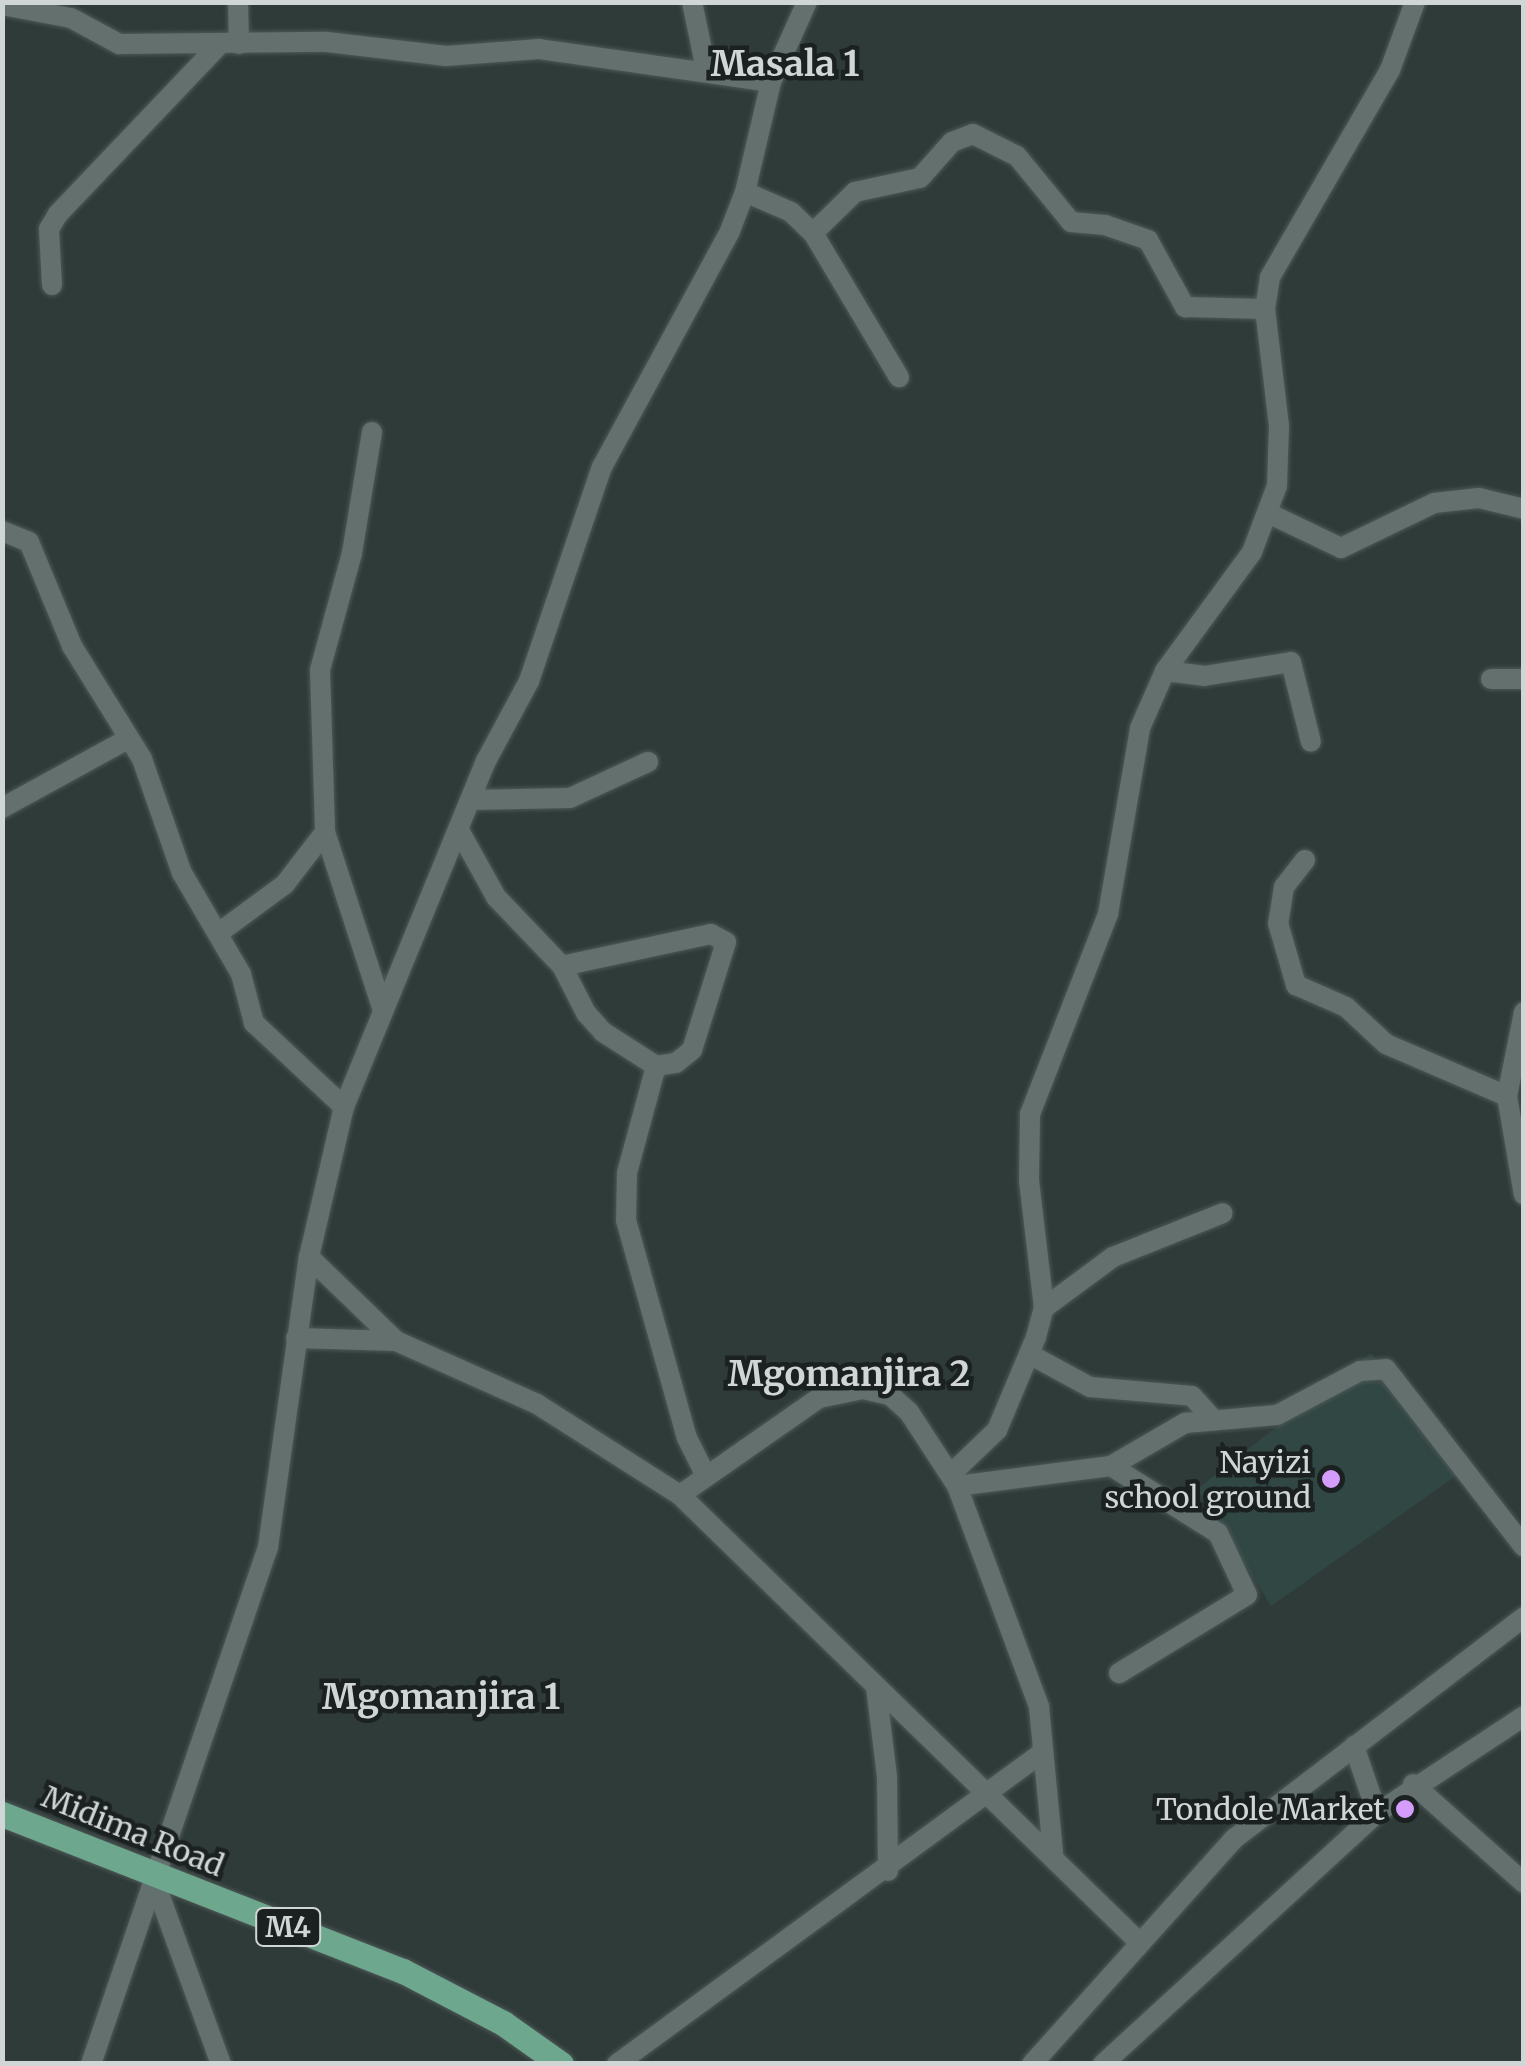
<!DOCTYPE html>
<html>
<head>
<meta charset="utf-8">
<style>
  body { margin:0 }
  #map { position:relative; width:1526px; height:2066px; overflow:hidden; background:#2e3b39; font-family:Merriweather,serif }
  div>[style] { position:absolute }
  .built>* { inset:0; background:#314744 }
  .roads { filter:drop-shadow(0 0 2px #4e5856) drop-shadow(0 0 2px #4e5856) }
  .minor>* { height:20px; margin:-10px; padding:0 10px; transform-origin:10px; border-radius:10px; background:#63706e }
  .major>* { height:25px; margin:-12.5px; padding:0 12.5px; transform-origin:12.5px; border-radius:12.5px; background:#6da78d }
  .dots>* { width:28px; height:28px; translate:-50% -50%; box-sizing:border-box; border:5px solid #1b2020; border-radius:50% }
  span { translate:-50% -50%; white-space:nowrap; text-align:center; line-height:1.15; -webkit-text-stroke:9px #1b2020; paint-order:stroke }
  .shield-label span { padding:2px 8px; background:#1b2020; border:2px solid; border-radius:8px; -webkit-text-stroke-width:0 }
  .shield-label { font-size:28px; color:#cfd6d5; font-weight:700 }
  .poi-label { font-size:30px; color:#cfd6d5 }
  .right { translate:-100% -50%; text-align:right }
  .street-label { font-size:30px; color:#cfd6d5 }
  .quarter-label { font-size:35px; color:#cfd6d5; font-weight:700 }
  .frame { position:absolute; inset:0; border:5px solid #cfd6d5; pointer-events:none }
</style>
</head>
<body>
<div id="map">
  <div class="built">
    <div style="clip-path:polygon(1371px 1353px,1466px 1469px,1271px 1606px,1197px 1489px)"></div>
  </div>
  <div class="roads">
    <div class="minor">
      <div style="left:238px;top:2px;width:42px;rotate:88.6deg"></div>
      <div style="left:692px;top:2px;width:68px;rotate:78.2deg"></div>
      <div style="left:2px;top:5px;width:70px;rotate:10.7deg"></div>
      <div style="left:71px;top:18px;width:55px;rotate:28.4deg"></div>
      <div style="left:119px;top:44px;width:208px;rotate:-0.6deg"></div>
      <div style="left:327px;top:42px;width:120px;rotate:6.7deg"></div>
      <div style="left:446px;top:56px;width:93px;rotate:-4.3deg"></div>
      <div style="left:539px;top:49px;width:234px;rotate:8.1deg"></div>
      <div style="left:745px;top:192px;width:50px;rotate:23.5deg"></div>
      <div style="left:791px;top:212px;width:30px;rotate:44deg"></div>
      <div style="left:813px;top:233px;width:168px;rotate:59.2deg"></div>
      <div style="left:813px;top:233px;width:59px;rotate:-44.3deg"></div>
      <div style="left:855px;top:192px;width:66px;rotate:-12.2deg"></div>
      <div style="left:920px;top:178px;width:48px;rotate:-48.4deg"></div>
      <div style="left:952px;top:142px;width:22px;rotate:-21deg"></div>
      <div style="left:973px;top:134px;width:49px;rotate:26.6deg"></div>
      <div style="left:1017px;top:156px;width:85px;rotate:50.7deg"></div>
      <div style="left:1071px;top:222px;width:34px;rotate:5deg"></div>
      <div style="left:1105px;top:225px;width:46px;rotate:19.2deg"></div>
      <div style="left:1148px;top:240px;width:77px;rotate:61.1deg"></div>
      <div style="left:1185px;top:307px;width:80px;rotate:1.4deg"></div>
      <div style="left:52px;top:285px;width:56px;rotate:-93.1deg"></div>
      <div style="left:49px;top:229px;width:17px;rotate:-59deg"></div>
      <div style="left:58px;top:214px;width:232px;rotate:-46.4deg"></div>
      <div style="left:372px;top:432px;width:123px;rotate:99.4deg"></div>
      <div style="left:352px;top:553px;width:121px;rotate:105.3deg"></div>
      <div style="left:320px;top:670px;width:162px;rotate:88.2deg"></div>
      <div style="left:325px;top:832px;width:187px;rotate:72deg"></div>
      <div style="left:1268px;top:513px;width:81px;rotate:25.6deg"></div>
      <div style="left:1341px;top:548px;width:103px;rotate:-25.8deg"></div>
      <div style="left:1434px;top:503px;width:45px;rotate:-6.3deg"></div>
      <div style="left:1479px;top:498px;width:46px;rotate:13.7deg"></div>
      <div style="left:2px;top:531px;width:29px;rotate:22deg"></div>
      <div style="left:29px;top:542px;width:113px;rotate:67.5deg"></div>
      <div style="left:72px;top:646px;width:133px;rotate:58.2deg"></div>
      <div style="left:142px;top:759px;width:121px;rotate:70.7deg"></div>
      <div style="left:182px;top:873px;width:117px;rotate:59.7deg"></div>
      <div style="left:241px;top:974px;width:51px;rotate:75.1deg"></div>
      <div style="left:254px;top:1023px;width:123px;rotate:43deg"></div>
      <div style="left:1165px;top:671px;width:39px;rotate:7deg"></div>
      <div style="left:1204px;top:676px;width:88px;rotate:-9.1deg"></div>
      <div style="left:1291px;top:662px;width:82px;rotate:76deg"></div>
      <div style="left:1491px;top:679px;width:33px"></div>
      <div style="left:470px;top:800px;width:100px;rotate:-1.1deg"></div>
      <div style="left:570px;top:798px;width:86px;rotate:-24.8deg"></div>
      <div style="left:2px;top:808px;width:144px;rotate:-28.7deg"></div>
      <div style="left:460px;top:832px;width:74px;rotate:61deg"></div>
      <div style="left:496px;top:897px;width:95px;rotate:46.3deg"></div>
      <div style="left:562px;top:966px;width:53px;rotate:62.9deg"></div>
      <div style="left:586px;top:1013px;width:25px;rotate:48deg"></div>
      <div style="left:603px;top:1032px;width:63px;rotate:32.7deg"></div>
      <div style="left:656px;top:1066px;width:20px;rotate:-9deg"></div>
      <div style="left:676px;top:1063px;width:21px;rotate:-39deg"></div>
      <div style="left:692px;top:1050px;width:113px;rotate:-72.5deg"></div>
      <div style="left:726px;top:942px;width:17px;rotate:-152deg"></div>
      <div style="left:711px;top:934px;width:152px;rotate:167.9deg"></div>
      <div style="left:1305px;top:860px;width:34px;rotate:128deg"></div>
      <div style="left:1284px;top:887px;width:36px;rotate:99deg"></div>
      <div style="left:1278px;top:923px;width:65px;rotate:73.8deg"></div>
      <div style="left:1296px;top:985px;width:55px;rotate:23.7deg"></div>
      <div style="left:1346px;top:1007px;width:54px;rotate:42.8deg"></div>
      <div style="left:1386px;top:1044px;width:132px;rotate:23.3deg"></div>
      <div style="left:220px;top:932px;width:81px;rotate:-36.4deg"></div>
      <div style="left:285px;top:884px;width:66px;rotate:-52.4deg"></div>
      <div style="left:1524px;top:1012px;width:86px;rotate:101.4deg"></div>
      <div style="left:1507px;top:1096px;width:100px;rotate:80.3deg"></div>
      <div style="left:656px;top:1066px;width:111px;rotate:105.2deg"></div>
      <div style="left:627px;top:1173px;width:47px;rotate:91.2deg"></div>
      <div style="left:626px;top:1220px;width:226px;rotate:74.4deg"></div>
      <div style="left:687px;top:1438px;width:40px;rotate:63.4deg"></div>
      <div style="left:309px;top:1257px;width:121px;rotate:44deg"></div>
      <div style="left:1044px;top:1308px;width:86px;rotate:-36.5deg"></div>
      <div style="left:1113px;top:1257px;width:118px;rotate:-21.8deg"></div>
      <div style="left:296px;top:1338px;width:100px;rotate:1.7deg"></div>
      <div style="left:396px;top:1341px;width:154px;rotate:24.1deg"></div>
      <div style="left:537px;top:1404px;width:169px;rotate:32.5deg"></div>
      <div style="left:680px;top:1495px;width:639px;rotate:44.24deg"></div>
      <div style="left:1031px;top:1355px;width:67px;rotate:28.5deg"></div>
      <div style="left:1090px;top:1387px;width:102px;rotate:5deg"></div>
      <div style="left:1192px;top:1396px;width:27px;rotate:48deg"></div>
      <div style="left:1111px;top:1466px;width:86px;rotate:-30.2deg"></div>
      <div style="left:1185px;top:1423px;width:92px;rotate:-5deg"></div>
      <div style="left:1277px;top:1415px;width:94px;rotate:-27.9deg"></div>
      <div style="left:1360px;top:1371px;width:26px;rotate:-4deg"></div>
      <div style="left:1386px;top:1369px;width:225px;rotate:52.2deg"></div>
      <div style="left:951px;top:1474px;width:64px;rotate:-43.7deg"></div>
      <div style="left:997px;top:1430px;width:101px;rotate:-67.2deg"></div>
      <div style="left:1036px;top:1337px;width:30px;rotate:-75deg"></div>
      <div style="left:1044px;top:1308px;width:129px;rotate:-96.7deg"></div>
      <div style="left:1029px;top:1180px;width:66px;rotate:-89.1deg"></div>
      <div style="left:1030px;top:1114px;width:215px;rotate:-68.7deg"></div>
      <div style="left:1108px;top:914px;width:189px;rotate:-80.2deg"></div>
      <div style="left:1140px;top:728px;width:62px;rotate:-66.3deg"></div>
      <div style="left:1165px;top:671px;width:147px;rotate:-53.8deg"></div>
      <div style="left:1252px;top:552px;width:71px;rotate:-69.3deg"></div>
      <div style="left:1277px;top:486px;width:60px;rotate:-88.1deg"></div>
      <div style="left:1279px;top:426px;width:118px;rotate:-96.8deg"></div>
      <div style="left:1265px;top:309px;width:32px;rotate:-81deg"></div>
      <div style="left:1270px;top:277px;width:239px;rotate:-59.9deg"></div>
      <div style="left:1390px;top:70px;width:72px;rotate:-69.8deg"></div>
      <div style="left:957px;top:1486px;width:155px;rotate:-7.4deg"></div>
      <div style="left:1111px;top:1466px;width:126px;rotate:32.1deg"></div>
      <div style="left:1218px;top:1533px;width:68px;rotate:64.9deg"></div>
      <div style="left:1247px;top:1595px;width:150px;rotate:148.6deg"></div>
      <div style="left:680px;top:1495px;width:169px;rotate:-34.9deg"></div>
      <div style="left:819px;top:1398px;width:45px;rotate:-11.6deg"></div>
      <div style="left:863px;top:1389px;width:28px;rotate:13deg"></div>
      <div style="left:890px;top:1395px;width:25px;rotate:42deg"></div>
      <div style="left:909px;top:1412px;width:88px;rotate:57deg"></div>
      <div style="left:957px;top:1486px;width:236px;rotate:69.6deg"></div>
      <div style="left:1039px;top:1707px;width:146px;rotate:84.5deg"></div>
      <div style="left:876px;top:1687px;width:91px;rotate:83deg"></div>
      <div style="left:887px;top:1777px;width:94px;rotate:89.4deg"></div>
      <div style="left:1354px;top:1746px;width:71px;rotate:71.1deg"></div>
      <div style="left:1413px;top:1784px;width:149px;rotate:41.7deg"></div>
      <div style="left:154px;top:1880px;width:196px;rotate:70deg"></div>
      <div style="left:91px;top:2064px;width:546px;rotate:-71.1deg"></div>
      <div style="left:268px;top:1547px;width:293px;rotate:-82deg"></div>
      <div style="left:309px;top:1257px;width:154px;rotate:-76.9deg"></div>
      <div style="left:344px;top:1107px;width:374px;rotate:-67.7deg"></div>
      <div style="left:486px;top:761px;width:91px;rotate:-61.7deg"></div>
      <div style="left:529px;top:681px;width:226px;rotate:-71.2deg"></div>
      <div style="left:602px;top:467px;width:268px;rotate:-61.5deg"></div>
      <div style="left:730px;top:231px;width:42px;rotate:-69deg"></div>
      <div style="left:745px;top:192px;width:113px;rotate:-76.7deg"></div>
      <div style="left:771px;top:82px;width:88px;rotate:-65.8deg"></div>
      <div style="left:617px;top:2064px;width:528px;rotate:-36.22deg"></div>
      <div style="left:1032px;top:2064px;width:304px;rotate:-48.1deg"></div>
      <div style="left:1235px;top:1838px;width:364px;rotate:-37.4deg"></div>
      <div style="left:1103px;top:2064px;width:372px;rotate:-42.5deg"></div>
      <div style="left:1377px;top:1813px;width:176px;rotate:-33.4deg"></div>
    </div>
    <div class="major">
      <div style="left:2px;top:1814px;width:431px;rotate:21.4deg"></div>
      <div style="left:403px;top:1971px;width:113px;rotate:27.5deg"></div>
      <div style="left:503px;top:2023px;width:71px;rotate:35.3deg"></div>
    </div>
  </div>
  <div class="dots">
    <div style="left:1331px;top:1479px;background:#d49cfb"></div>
    <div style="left:1405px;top:1809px;background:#d49cfb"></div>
  </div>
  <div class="shield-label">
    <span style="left:288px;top:1927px">M4</span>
  </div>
  <div class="poi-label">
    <span class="right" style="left:1311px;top:1479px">Nayizi<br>school ground</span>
    <span class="right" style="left:1385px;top:1809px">Tondole Market</span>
  </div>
  <div class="street-label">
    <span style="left:133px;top:1831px;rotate:22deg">Midima Road</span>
  </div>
  <div class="quarter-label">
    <span style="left:785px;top:64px">Masala 1</span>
    <span style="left:849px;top:1374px">Mgomanjira 2</span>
    <span style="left:441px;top:1697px">Mgomanjira 1</span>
  </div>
  <div class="frame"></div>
</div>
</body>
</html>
